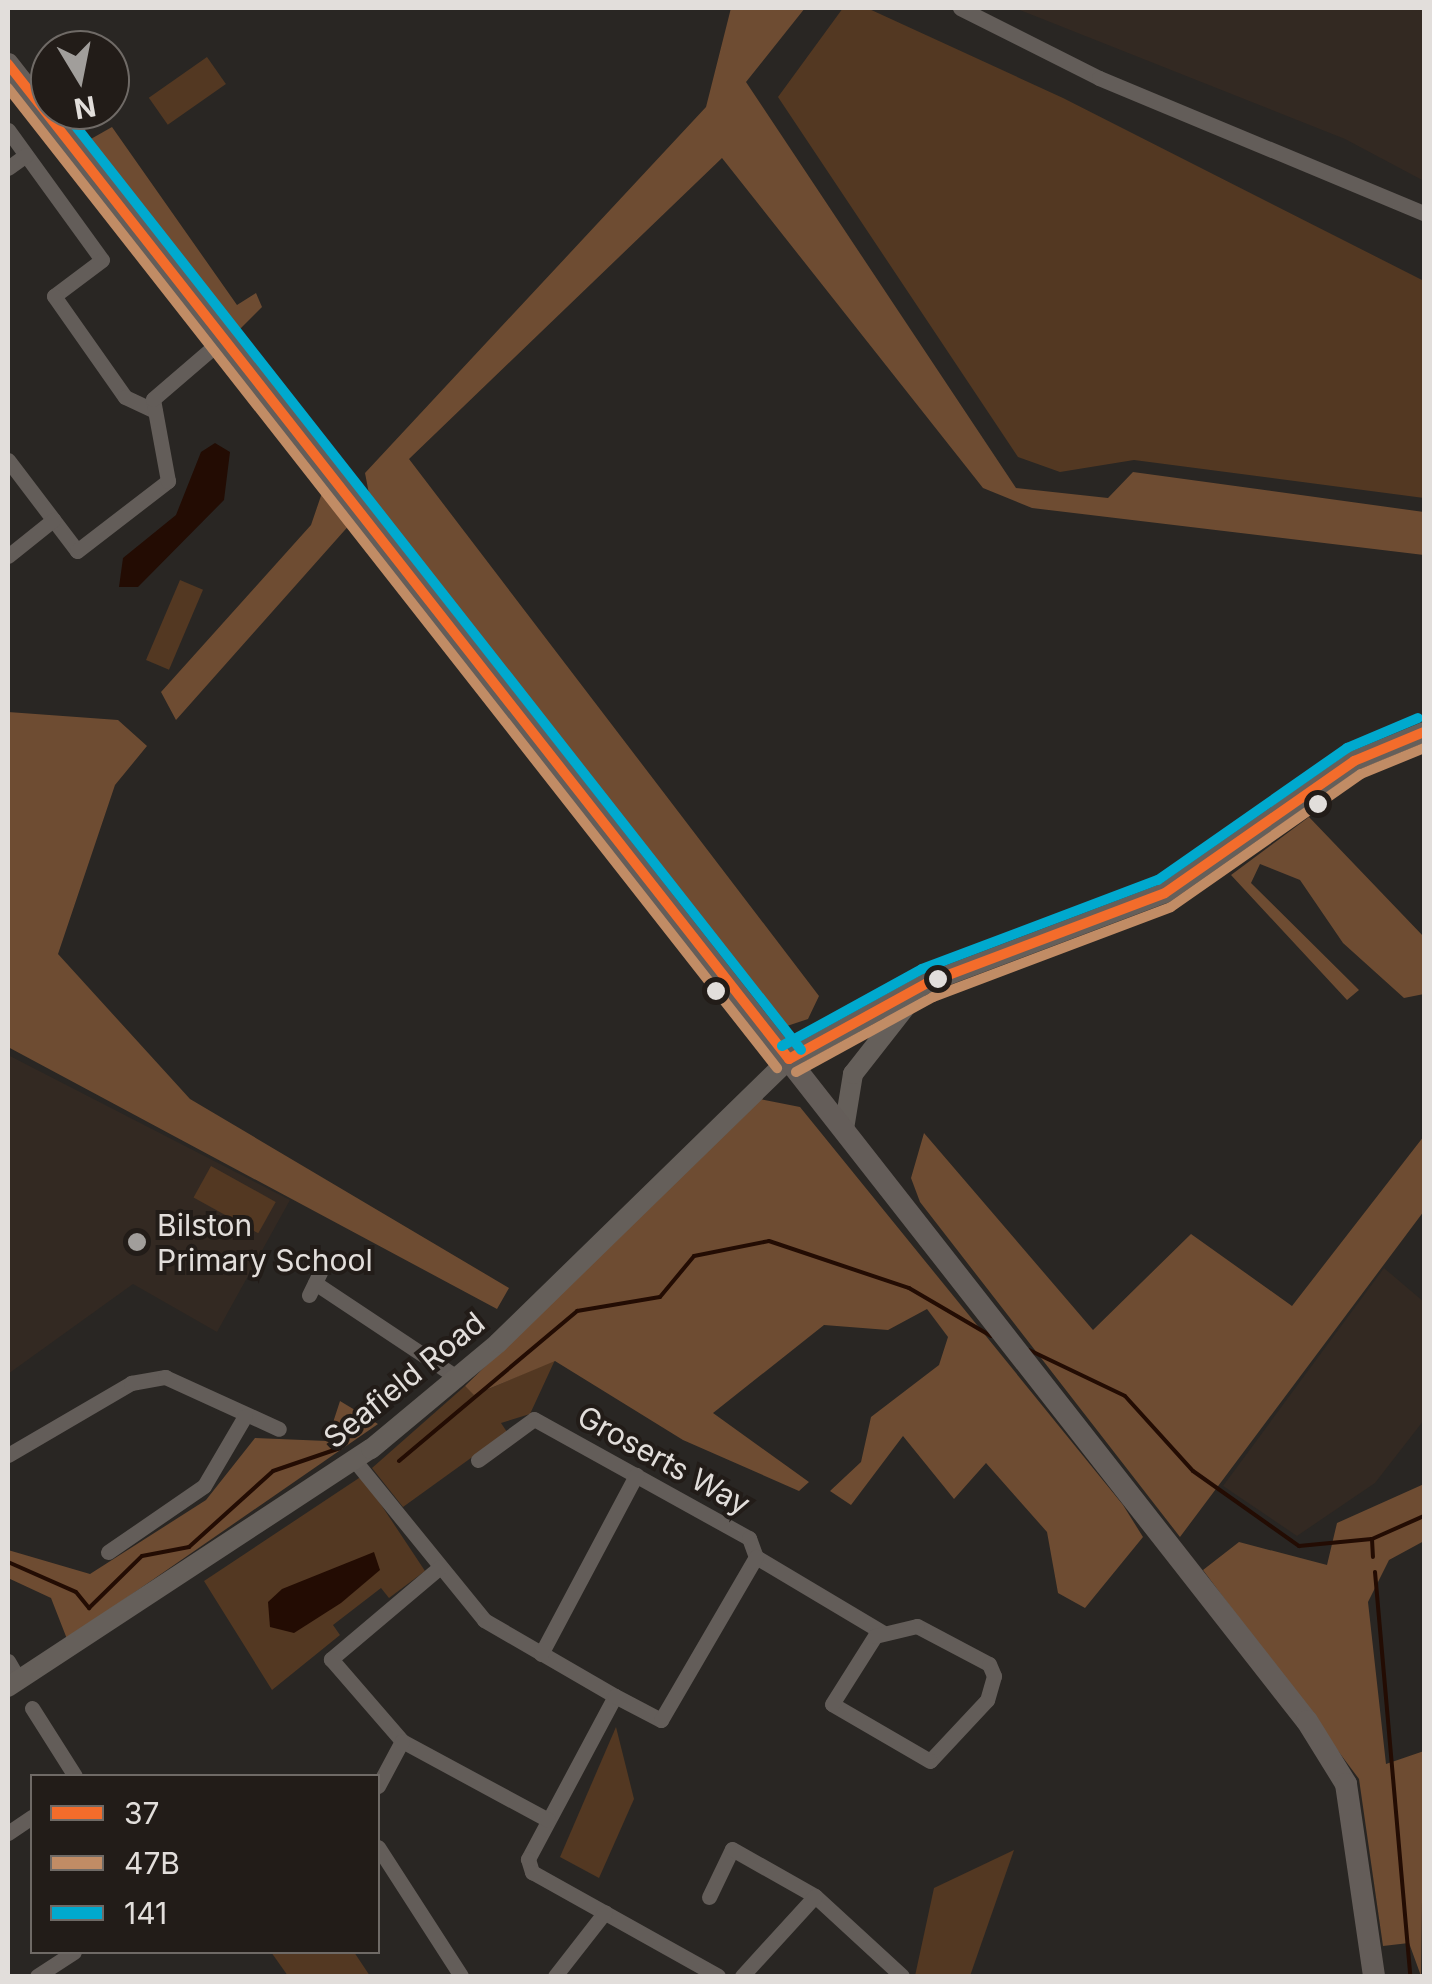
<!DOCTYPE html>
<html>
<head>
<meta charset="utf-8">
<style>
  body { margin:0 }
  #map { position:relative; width:1432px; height:1984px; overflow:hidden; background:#292623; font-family:Inter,sans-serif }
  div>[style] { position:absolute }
  .built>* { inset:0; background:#332922 }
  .green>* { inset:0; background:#533822; transform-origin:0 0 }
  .forest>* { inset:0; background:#6e4c32 }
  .water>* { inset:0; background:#230c03 }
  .stream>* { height:4px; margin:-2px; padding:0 2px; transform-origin:2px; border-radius:2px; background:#230c03 }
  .street>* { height:15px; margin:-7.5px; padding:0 7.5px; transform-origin:7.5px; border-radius:7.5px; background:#635d59 }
  .secondary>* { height:20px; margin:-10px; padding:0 10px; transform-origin:10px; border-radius:10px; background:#655f5a }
  .primary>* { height:22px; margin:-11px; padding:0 11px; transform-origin:11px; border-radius:11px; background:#645d59 }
  .bus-1>* { height:10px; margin:-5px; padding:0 5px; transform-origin:5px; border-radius:5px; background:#f36c2b }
  .bus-2>* { height:10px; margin:-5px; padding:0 5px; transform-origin:5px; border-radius:5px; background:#c18c65 }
  .bus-3>* { height:10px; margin:-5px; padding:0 5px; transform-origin:5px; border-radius:5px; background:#00a9ce }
  .dots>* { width:28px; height:28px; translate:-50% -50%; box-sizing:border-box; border:5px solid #221c18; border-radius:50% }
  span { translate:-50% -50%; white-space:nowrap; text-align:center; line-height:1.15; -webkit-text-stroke:8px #221c18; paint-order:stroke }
  .poi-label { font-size:30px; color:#e2dedb }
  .left { translate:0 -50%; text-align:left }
  .street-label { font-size:30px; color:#e2dedb }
  .frame { position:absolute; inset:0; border:10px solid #e2dedb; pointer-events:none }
  .legend { position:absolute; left:30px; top:1774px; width:350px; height:180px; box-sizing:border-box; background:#221c18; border:2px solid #6f6a66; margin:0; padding:12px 18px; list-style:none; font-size:30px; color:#e2dedb }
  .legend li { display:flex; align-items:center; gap:20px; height:50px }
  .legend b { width:50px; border:2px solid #6f6a66 }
  .north { position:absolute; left:30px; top:30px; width:100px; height:100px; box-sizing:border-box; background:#221c18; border:2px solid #6f6a66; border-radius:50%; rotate:170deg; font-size:28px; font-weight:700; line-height:40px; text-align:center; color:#e2dedb }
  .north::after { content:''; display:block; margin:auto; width:35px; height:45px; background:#a19e9b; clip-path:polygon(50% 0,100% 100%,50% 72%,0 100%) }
</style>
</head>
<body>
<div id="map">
  <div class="built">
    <div style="clip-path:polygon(1015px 8px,1424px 8px,1424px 181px,1345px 139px)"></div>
    <div style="clip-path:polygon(8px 1055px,290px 1200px,217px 1332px,133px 1284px,8px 1374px)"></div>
    <div style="clip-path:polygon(1384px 1268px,1424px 1302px,1424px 1420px,1375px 1483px,1297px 1536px,1223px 1486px)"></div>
  </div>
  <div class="green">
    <div style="clip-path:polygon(843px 8px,867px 8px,1063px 98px,1424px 281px,1424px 498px,1134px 460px,1060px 472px,1018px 457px,778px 97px)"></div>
    <div style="left:207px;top:57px;width:33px;height:71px;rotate:55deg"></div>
    <div style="left:180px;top:580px;width:25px;height:87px;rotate:23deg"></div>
    <div style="left:211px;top:1166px;width:74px;height:36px;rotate:29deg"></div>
    <div style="clip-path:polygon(555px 1360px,530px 1414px,501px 1423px,507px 1432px,403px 1507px,372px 1468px,465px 1386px,475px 1395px)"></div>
    <div style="clip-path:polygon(362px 1476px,425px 1571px,389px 1598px,381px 1588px,333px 1625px,340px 1635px,272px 1690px,204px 1581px)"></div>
    <div style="clip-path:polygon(616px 1727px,634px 1799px,599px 1878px,560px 1857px)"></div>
    <div style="clip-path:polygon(1014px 1850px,970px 1976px,915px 1976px,934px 1888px)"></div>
    <div style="clip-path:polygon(271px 1952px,354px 1952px,370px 1976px,288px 1976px)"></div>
  </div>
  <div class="forest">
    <div style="clip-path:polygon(731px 8px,805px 8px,746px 82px,1016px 488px,1108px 498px,1133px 472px,1424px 512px,1424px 555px,1032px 508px,983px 488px,722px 158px,409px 459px,819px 996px,808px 1019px,781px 1028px,370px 499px,365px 473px,706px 107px)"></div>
    <div style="clip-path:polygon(112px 127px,237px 305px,256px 293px,262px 307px,235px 334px,82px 144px)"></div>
    <div style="clip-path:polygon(324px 487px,352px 522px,176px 720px,161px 692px,311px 525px)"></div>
    <div style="clip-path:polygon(8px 712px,118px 720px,147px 746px,115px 785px,58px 954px,190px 1099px,509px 1288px,497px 1309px,8px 1047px)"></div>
    <div style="clip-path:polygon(1309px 817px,1424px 937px,1424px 994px,1404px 998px,1343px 943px,1300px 880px,1260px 864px,1251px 883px,1359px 990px,1347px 1000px,1231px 875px)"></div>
    <div style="clip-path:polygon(760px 1099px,800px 1107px,1123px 1505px,1143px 1537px,1085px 1608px,1058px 1593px,1047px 1532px,986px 1463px,954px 1499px,903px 1436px,851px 1505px,830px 1491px,861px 1462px,871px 1417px,939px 1365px,948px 1337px,927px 1309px,888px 1330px,824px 1325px,713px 1413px,809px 1482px,799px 1491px,683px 1440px,555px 1361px,474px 1395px,465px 1386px)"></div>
    <div style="clip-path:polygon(924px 1133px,1093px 1330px,1191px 1234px,1292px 1306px,1424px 1136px,1424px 1211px,1180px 1537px,920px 1202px,911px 1178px)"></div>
    <div style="clip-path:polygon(340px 1401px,378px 1424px,67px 1639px,51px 1598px,8px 1578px,8px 1550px,90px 1574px,206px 1500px,255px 1438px,327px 1441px)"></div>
    <div style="clip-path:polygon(1424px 1484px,1424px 1541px,1389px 1560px,1368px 1602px,1386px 1764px,1424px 1751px,1421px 1976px,1409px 1943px,1383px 1946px,1359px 1779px,1203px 1570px,1239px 1542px,1327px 1565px,1337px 1523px)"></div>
  </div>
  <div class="water">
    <div style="clip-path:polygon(215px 443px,230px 452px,224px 500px,138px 587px,119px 587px,123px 558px,176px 515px,201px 452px)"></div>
    <div style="clip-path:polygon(374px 1552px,380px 1570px,341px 1603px,294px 1633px,270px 1627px,268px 1602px,282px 1589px)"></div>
  </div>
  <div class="stream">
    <div style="left:1029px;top:1350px;width:106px;rotate:25.6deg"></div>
    <div style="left:1125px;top:1396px;width:101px;rotate:47.8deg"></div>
    <div style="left:1193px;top:1471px;width:130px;rotate:35.3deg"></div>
    <div style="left:1299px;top:1546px;width:73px;rotate:-5.5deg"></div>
    <div style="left:1372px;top:1539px;width:57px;rotate:-23.9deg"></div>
    <div style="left:399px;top:1461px;width:233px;rotate:-40.1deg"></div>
    <div style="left:577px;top:1311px;width:84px;rotate:-9.6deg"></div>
    <div style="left:660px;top:1297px;width:53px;rotate:-50.3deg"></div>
    <div style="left:694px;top:1256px;width:76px;rotate:-11.3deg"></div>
    <div style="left:769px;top:1241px;width:148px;rotate:18.6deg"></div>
    <div style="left:909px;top:1288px;width:95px;rotate:30.3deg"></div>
    <div style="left:1372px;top:1539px;width:18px;rotate:87deg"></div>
    <div style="left:8px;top:1562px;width:74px;rotate:23.8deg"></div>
    <div style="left:76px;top:1592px;width:21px;rotate:51deg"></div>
    <div style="left:89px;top:1608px;width:74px;rotate:-44.5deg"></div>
    <div style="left:142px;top:1556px;width:48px;rotate:-10.8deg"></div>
    <div style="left:189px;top:1547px;width:113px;rotate:-42.1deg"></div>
    <div style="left:273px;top:1471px;width:71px;rotate:-18.9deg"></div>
    <div style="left:1375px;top:1572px;width:406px;rotate:85deg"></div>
  </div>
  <div class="street">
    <div style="left:960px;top:8px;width:156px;rotate:26.7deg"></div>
    <div style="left:1099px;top:78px;width:352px;rotate:22.6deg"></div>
    <div style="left:8px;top:130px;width:160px;rotate:54.1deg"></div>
    <div style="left:102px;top:260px;width:60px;rotate:143.1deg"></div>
    <div style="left:54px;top:296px;width:123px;rotate:54.9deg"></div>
    <div style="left:125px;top:397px;width:33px;rotate:25deg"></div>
    <div style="left:8px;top:168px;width:22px;rotate:-36deg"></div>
    <div style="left:8px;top:460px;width:114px;rotate:52.8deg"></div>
    <div style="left:77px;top:551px;width:115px;rotate:-37.6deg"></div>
    <div style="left:168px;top:481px;width:83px;rotate:-100.4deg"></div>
    <div style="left:153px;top:399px;width:94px;rotate:-40.7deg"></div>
    <div style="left:8px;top:556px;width:58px;rotate:-38.7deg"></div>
    <div style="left:315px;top:1283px;width:172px;rotate:33.6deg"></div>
    <div style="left:309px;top:1295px;width:25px;rotate:-64deg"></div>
    <div style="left:8px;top:1455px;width:143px;rotate:-30.3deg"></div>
    <div style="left:131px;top:1383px;width:35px;rotate:-10deg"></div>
    <div style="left:165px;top:1377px;width:125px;rotate:24.5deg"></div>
    <div style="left:478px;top:1460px;width:69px;rotate:-36.2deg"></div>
    <div style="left:534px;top:1419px;width:246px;rotate:29deg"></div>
    <div style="left:749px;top:1538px;width:20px;rotate:70deg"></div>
    <div style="left:355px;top:1461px;width:205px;rotate:50.9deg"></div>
    <div style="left:484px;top:1620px;width:151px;rotate:30.1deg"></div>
    <div style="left:615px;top:1696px;width:185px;rotate:118.1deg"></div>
    <div style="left:528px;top:1859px;width:14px;rotate:73deg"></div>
    <div style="left:532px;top:1872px;width:213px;rotate:29.2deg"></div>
    <div style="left:108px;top:1552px;width:116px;rotate:-34.5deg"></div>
    <div style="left:204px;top:1486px;width:81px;rotate:-59.6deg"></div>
    <div style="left:756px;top:1557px;width:147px;rotate:30.8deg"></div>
    <div style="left:440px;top:1567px;width:143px;rotate:139.8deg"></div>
    <div style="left:331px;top:1659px;width:108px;rotate:49.1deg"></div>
    <div style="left:402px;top:1741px;width:166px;rotate:28.4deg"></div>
    <div style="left:917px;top:1626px;width:81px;rotate:27.8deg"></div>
    <div style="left:989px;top:1664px;width:13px;rotate:67deg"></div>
    <div style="left:994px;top:1676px;width:25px;rotate:106deg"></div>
    <div style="left:987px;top:1700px;width:83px;rotate:133.1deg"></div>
    <div style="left:930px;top:1761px;width:113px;rotate:-149.8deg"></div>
    <div style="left:832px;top:1704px;width:80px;rotate:-57.7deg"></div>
    <div style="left:875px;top:1636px;width:43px;rotate:-13.4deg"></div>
    <div style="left:541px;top:1654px;width:203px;rotate:-62deg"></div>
    <div style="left:8px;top:1661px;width:22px;rotate:60deg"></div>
    <div style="left:615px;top:1696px;width:52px;rotate:27.6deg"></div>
    <div style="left:661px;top:1720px;width:189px;rotate:-59.8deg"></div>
    <div style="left:32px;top:1708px;width:80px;rotate:57.7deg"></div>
    <div style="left:378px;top:1786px;width:51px;rotate:-61.9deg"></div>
    <div style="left:8px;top:1833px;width:29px;rotate:-34deg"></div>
    <div style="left:378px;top:1847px;width:153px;rotate:57.2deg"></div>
    <div style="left:709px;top:1897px;width:53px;rotate:-64.4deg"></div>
    <div style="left:732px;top:1849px;width:95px;rotate:29.5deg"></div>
    <div style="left:815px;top:1896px;width:118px;rotate:42.6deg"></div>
    <div style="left:37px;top:1976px;width:44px;rotate:-33deg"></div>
    <div style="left:555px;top:1976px;width:81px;rotate:-52deg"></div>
    <div style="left:742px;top:1976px;width:108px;rotate:-47.6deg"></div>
  </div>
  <div class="secondary">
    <div style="left:844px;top:1129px;width:56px;rotate:-80.7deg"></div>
    <div style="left:853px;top:1074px;width:100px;rotate:-51.9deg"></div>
    <div style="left:8px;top:1687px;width:434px;rotate:-33.3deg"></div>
    <div style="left:371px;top:1449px;width:165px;rotate:-39.8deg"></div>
    <div style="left:498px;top:1343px;width:407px;rotate:-44.3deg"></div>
    <div style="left:789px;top:1059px;width:158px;rotate:-28.8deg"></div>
    <div style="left:927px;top:983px;width:254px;rotate:-20.7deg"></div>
    <div style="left:1165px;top:893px;width:231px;rotate:-34.9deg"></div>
    <div style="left:1354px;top:761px;width:76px;rotate:-22.5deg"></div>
  </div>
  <div class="primary">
    <div style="left:8px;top:64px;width:2105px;rotate:51.91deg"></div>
    <div style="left:1307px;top:1721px;width:74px;rotate:58.2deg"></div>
    <div style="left:1346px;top:1784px;width:194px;rotate:81.7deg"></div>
  </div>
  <div class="bus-1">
    <div style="left:8px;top:64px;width:1265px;rotate:51.87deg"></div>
    <div style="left:789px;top:1059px;width:158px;rotate:-28.8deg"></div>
    <div style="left:927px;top:983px;width:254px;rotate:-20.7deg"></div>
    <div style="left:1165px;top:893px;width:231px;rotate:-34.9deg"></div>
    <div style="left:1354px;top:761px;width:76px;rotate:-22.5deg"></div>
  </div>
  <div class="bus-2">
    <div style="left:8px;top:88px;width:1246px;rotate:51.88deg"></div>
    <div style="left:796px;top:1072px;width:156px;rotate:-28.7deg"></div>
    <div style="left:933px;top:997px;width:254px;rotate:-20.7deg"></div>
    <div style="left:1171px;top:907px;width:232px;rotate:-35deg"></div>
    <div style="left:1361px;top:774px;width:68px;rotate:-22.4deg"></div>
  </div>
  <div class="bus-3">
    <div style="left:63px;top:110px;width:1195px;rotate:51.86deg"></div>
    <div style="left:782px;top:1046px;width:160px;rotate:-28.8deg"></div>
    <div style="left:922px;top:969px;width:252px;rotate:-20.7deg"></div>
    <div style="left:1158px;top:880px;width:231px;rotate:-34.9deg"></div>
    <div style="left:1347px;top:748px;width:77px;rotate:-22.9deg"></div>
  </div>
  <div class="dots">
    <div style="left:1318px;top:804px;background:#e2dedb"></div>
    <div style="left:938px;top:979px;background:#e2dedb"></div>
    <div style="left:716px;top:991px;background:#e2dedb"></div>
    <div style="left:137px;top:1242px;background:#a19e9b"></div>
  </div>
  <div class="poi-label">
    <span class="left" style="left:157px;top:1242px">Bilston<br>Primary School</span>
  </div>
  <div class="street-label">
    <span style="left:404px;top:1380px;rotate:-39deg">Seafield Road</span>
    <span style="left:664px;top:1460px;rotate:29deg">Groserts Way</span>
  </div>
  <div class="frame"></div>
  <ul class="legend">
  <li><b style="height:12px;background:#f36c2b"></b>37</li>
  <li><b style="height:12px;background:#c18c65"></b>47B</li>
  <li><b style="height:12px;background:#00a9ce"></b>141</li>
  </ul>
  <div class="north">N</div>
</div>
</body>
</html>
